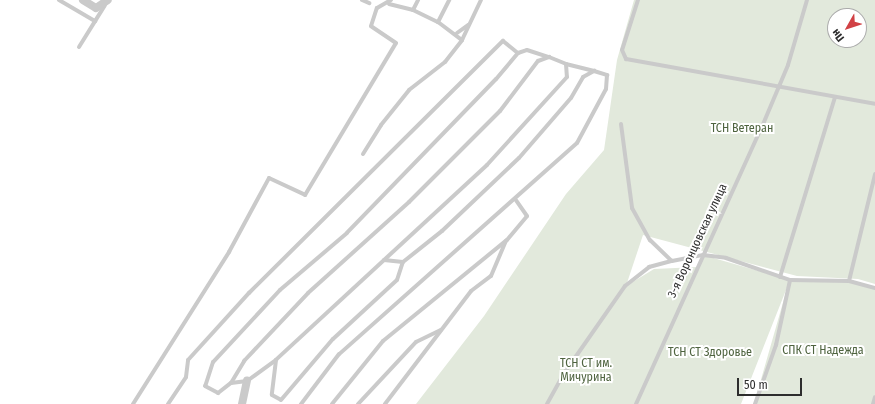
<!DOCTYPE html>
<html>
<head>
<meta charset="utf-8">
<style>
  body { margin:0 }
  #map { position:relative; width:875px; height:404px; overflow:hidden; background:#fff; font-family:"Fira Sans Condensed",sans-serif }
  div>[style] { position:absolute }
  .green>* { inset:0; background:#e2e9dc }
  .service>* { height:4px; margin:-2px; padding:0 2px; transform-origin:2px; border-radius:2px; background:#cacaca }
  .minor>* { height:8px; margin:-4px; padding:0 4px; transform-origin:4px; border-radius:4px; background:#cacaca }
  span { translate:-50% -50%; white-space:nowrap; text-align:center; line-height:1.15; -webkit-text-stroke:4px #fff; paint-order:stroke }
  .park-label { font-size:12px; color:#4e633f }
  .street-label { font-size:12px; color:#2d2d2d }
  .north { position:absolute; left:827px; top:8px; width:40px; height:40px; box-sizing:border-box; background:#fff; border:1px solid #ababab; border-radius:50%; rotate:231deg; font-size:11px; font-weight:700; line-height:16px; text-align:center; color:#2d2d2d }
  .north::after { content:''; display:block; margin:auto; width:14px; height:18px; background:#d14145; clip-path:polygon(50% 0,100% 100%,50% 72%,0 100%) }
  .scale { position:absolute; left:737px; top:378px; width:65px; height:18px; box-sizing:border-box; border:2px solid #2d2d2d; border-top:0; padding-left:5px; font-size:12px; line-height:14px; white-space:nowrap; color:#2d2d2d; -webkit-text-stroke:3px #fff; paint-order:stroke }
</style>
</head>
<body>
<div id="map">
  <div class="green">
    <div style="clip-path:polygon(evenodd,634px 0,875px 0,875px 284px,858px 279px,797px 276px,643px 235px,626px 286px,654px 269px,697px 267px,703px 255px,790px 280px,849px 281px,875px 288px,875px 404px,754px 404px,788px 285px,741px 404px,416px 404px,484px 316px,566px 194px,604px 150px,617px 60px,634px 0,835px 16px,859px 16px,859px 40px,835px 40px,835px 16px)"></div>
  </div>
  <div class="service">
    <div style="left:59px;top:0;width:42px;rotate:30.3deg"></div>
    <div style="left:362px;top:0;width:8px;rotate:23deg"></div>
    <div style="left:638px;top:0;width:52px;rotate:107.7deg"></div>
    <div style="left:622px;top:50px;width:10px;rotate:66deg"></div>
    <div style="left:626px;top:59px;width:253px;rotate:10.2deg"></div>
    <div style="left:389px;top:4px;width:25px;rotate:14deg"></div>
    <div style="left:413px;top:10px;width:28px;rotate:26deg"></div>
    <div style="left:438px;top:22px;width:30px;rotate:37deg"></div>
    <div style="left:413px;top:10px;width:11px;rotate:-63deg"></div>
    <div style="left:438px;top:22px;width:25px;rotate:-63deg"></div>
    <div style="left:457px;top:33px;width:14px;rotate:-36deg"></div>
    <div style="left:79px;top:47px;width:49px;rotate:-58.2deg"></div>
    <div style="left:518px;top:53px;width:9px;rotate:-18deg"></div>
    <div style="left:527px;top:50px;width:23px;rotate:18deg"></div>
    <div style="left:566px;top:64px;width:29px;rotate:14deg"></div>
    <div style="left:621px;top:124px;width:85px;rotate:82.5deg"></div>
    <div style="left:632px;top:208px;width:37px;rotate:61deg"></div>
    <div style="left:650px;top:240px;width:30px;rotate:44deg"></div>
    <div style="left:672px;top:261px;width:32px;rotate:-11deg"></div>
    <div style="left:703px;top:255px;width:23px;rotate:7deg"></div>
    <div style="left:726px;top:258px;width:68px;rotate:19deg"></div>
    <div style="left:790px;top:280px;width:59px;rotate:1deg"></div>
    <div style="left:849px;top:281px;width:27px;rotate:15deg"></div>
    <div style="left:363px;top:154px;width:34px;rotate:-58deg"></div>
    <div style="left:381px;top:125px;width:45px;rotate:-51.3deg"></div>
    <div style="left:409px;top:90px;width:46px;rotate:-37.9deg"></div>
    <div style="left:445px;top:62px;width:28px;rotate:-52deg"></div>
    <div style="left:462px;top:40px;width:44px;rotate:-64.6deg"></div>
    <div style="left:384px;top:260px;width:19px;rotate:6deg"></div>
    <div style="left:780px;top:277px;width:188px;rotate:-73deg"></div>
    <div style="left:849px;top:281px;width:110px;rotate:-76.3deg"></div>
    <div style="left:231px;top:383px;width:16px;rotate:-7deg"></div>
    <div style="left:247px;top:381px;width:36px;rotate:-36deg"></div>
    <div style="left:133px;top:404px;width:180px;rotate:-57.7deg"></div>
    <div style="left:229px;top:252px;width:84px;rotate:-61.6deg"></div>
    <div style="left:269px;top:178px;width:40px;rotate:25deg"></div>
    <div style="left:305px;top:195px;width:177px;rotate:-59.1deg"></div>
    <div style="left:396px;top:43px;width:30px;rotate:-146deg"></div>
    <div style="left:371px;top:26px;width:19px;rotate:-72deg"></div>
    <div style="left:377px;top:8px;width:16px;rotate:-30deg"></div>
    <div style="left:168px;top:404px;width:32px;rotate:-56deg"></div>
    <div style="left:186px;top:377px;width:17px;rotate:-83deg"></div>
    <div style="left:188px;top:360px;width:91px;rotate:-47.7deg"></div>
    <div style="left:249px;top:293px;width:358px;rotate:-44.8deg"></div>
    <div style="left:503px;top:41px;width:19px;rotate:39deg"></div>
    <div style="left:518px;top:53px;width:34px;rotate:130deg"></div>
    <div style="left:496px;top:79px;width:214px;rotate:134.1deg"></div>
    <div style="left:347px;top:233px;width:88px;rotate:139.6deg"></div>
    <div style="left:280px;top:290px;width:98px;rotate:132.9deg"></div>
    <div style="left:213px;top:362px;width:25px;rotate:108deg"></div>
    <div style="left:205px;top:386px;width:15px;rotate:28deg"></div>
    <div style="left:218px;top:393px;width:16px;rotate:-38deg"></div>
    <div style="left:231px;top:383px;width:26px;rotate:-59deg"></div>
    <div style="left:244px;top:361px;width:93px;rotate:-46.7deg"></div>
    <div style="left:308px;top:293px;width:136px;rotate:-42deg"></div>
    <div style="left:409px;top:202px;width:129px;rotate:-45deg"></div>
    <div style="left:500px;top:111px;width:63px;rotate:-52.8deg"></div>
    <div style="left:538px;top:61px;width:12px;rotate:-20deg"></div>
    <div style="left:549px;top:57px;width:18px;rotate:22deg"></div>
    <div style="left:566px;top:64px;width:13px;rotate:86deg"></div>
    <div style="left:567px;top:77px;width:119px;rotate:132.3deg"></div>
    <div style="left:487px;top:165px;width:287px;rotate:137.3deg"></div>
    <div style="left:276px;top:360px;width:35px;rotate:97deg"></div>
    <div style="left:272px;top:395px;width:10px;rotate:29deg"></div>
    <div style="left:281px;top:400px;width:80px;rotate:-49.6deg"></div>
    <div style="left:333px;top:339px;width:87px;rotate:-42.7deg"></div>
    <div style="left:397px;top:280px;width:19px;rotate:-72deg"></div>
    <div style="left:403px;top:262px;width:50px;rotate:-38.5deg"></div>
    <div style="left:442px;top:231px;width:106px;rotate:-43.5deg"></div>
    <div style="left:519px;top:158px;width:79px;rotate:-49.1deg"></div>
    <div style="left:571px;top:98px;width:24px;rotate:-60deg"></div>
    <div style="left:583px;top:77px;width:13px;rotate:-29deg"></div>
    <div style="left:594px;top:71px;width:14px;rotate:17deg"></div>
    <div style="left:607px;top:75px;width:14px;rotate:94deg"></div>
    <div style="left:606px;top:89px;width:61px;rotate:118.2deg"></div>
    <div style="left:577px;top:143px;width:318px;rotate:138.4deg"></div>
    <div style="left:339px;top:354px;width:63px;rotate:127.2deg"></div>
    <div style="left:332px;top:404px;width:81px;rotate:-51deg"></div>
    <div style="left:383px;top:341px;width:160px;rotate:-39.2deg"></div>
    <div style="left:507px;top:240px;width:31px;rotate:-50deg"></div>
    <div style="left:527px;top:216px;width:19px;rotate:-125deg"></div>
    <div style="left:358px;top:404px;width:85px;rotate:-46.9deg"></div>
    <div style="left:416px;top:342px;width:28px;rotate:-26deg"></div>
    <div style="left:385px;top:404px;width:142px;rotate:-52.7deg"></div>
    <div style="left:471px;top:291px;width:25px;rotate:-37deg"></div>
    <div style="left:491px;top:276px;width:38px;rotate:-67deg"></div>
    <div style="left:547px;top:404px;width:37px;rotate:-61deg"></div>
    <div style="left:565px;top:372px;width:105px;rotate:-55.1deg"></div>
    <div style="left:625px;top:286px;width:31px;rotate:-38deg"></div>
    <div style="left:649px;top:267px;width:24px;rotate:-15deg"></div>
    <div style="left:636px;top:404px;width:302px;rotate:-65.6deg"></div>
    <div style="left:761px;top:129px;width:69px;rotate:-67.1deg"></div>
    <div style="left:788px;top:65px;width:68px;rotate:-73.7deg"></div>
    <div style="left:755px;top:404px;width:63px;rotate:-70.4deg"></div>
    <div style="left:776px;top:345px;width:66px;rotate:-77.8deg"></div>
    <div style="left:873px;top:404px;width:7px;rotate:-74deg"></div>
  </div>
  <div class="minor">
    <div style="left:83px;top:0;width:15px;rotate:32deg"></div>
    <div style="left:96px;top:8px;width:14px;rotate:-34deg"></div>
    <div style="left:242px;top:404px;width:24px;rotate:-78deg"></div>
  </div>
  <div class="park-label">
    <span style="left:742px;top:129px">ТСН Ветеран</span>
    <span style="left:823px;top:351px">СПК СТ Надежда</span>
    <span style="left:710px;top:353px">ТСН СТ Здоровье</span>
    <span style="left:586px;top:371px">ТСН СТ им.<br>Мичурина</span>
  </div>
  <div class="street-label">
    <span style="left:698px;top:241px;rotate:-65deg">3-я Воронцовская улица</span>
  </div>
  <div class="north">Пн</div>
  <div class="scale">50 m</div>
</div>
</body>
</html>
